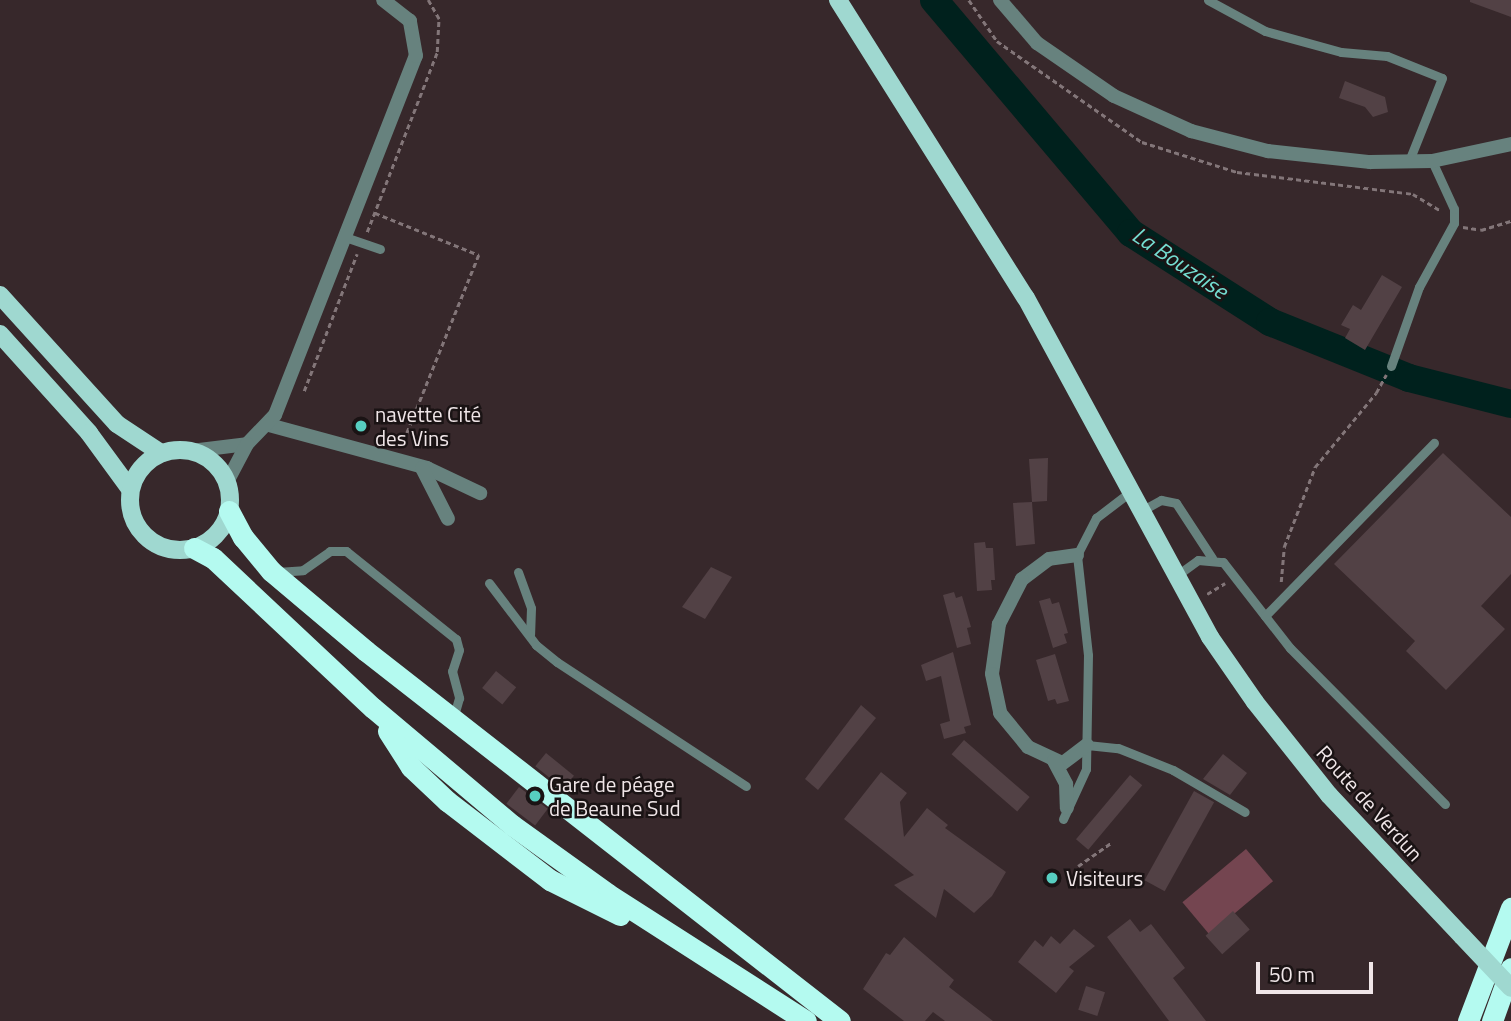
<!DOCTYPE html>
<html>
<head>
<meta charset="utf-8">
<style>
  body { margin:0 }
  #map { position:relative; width:1511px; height:1021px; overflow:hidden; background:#37282b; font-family:"Titillium Web",sans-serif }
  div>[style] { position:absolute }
  .green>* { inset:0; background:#744550; transform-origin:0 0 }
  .river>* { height:28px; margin:-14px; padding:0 14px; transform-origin:14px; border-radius:14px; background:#00211d }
  .building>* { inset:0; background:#524145; transform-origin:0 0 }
  .path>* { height:2.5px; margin-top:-1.25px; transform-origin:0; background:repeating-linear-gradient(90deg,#837679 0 5px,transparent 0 8.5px) }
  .service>* { height:9px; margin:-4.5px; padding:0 4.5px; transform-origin:4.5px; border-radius:4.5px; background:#67827e }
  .minor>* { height:14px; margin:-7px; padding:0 7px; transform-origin:7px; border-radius:7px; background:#67827e }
  .primary>* { height:18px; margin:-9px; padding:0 9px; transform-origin:9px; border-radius:9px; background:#9fd8d0 }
  .primary>.ring { margin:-9px; padding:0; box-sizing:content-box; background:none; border:18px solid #9fd8d0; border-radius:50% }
  .motorway>* { height:21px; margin:-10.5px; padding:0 10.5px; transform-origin:10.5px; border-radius:10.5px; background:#b4faf0 }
  .primary-bridge>* { height:18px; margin:-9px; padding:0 9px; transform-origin:9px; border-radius:9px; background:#9fd8d0 }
  .dots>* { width:19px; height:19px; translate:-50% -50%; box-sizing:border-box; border:4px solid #1a1314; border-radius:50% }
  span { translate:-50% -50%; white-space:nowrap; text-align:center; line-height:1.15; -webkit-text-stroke:5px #1a1314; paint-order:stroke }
  .poi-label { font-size:21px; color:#f0e6e8 }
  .left { translate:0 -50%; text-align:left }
  .street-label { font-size:21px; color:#f0e6e8 }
  .water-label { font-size:23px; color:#74ddd1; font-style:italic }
  .scale { position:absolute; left:1256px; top:962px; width:117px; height:32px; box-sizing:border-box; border:4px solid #f0e6e8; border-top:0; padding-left:9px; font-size:21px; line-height:24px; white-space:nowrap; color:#f0e6e8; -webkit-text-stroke:5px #1a1314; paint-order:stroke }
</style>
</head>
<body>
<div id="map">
  <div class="green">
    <div style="left:1246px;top:849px;width:42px;height:83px;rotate:50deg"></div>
  </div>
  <div class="river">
    <div style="left:934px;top:0;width:305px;rotate:49.8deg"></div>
    <div style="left:1131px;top:233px;width:165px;rotate:32.6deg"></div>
    <div style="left:1270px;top:322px;width:150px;rotate:21.9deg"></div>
    <div style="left:1409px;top:378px;width:105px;rotate:14.3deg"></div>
  </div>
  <div class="building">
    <div style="clip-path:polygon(1470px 0,1511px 0,1511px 17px,1470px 2px)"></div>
    <div style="clip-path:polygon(1345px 81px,1385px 97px,1388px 112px,1373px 117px,1365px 107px,1339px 98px)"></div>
    <div style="clip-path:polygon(1382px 275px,1402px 287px,1365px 350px,1345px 338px,1350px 329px,1341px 325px,1353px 305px,1361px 310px)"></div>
    <div style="clip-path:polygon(1443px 453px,1511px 517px,1511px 574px,1481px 606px,1505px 629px,1446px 690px,1406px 651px,1415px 641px,1334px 564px)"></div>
    <div style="clip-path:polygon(1048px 458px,1047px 501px,1032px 502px,1035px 544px,1016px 546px,1013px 503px,1032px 502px,1029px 459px)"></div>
    <div style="clip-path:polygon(985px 542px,986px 548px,993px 548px,995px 580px,991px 580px,992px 590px,977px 591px,974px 543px)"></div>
    <div style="clip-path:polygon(711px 567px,732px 577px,705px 619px,682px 607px)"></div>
    <div style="clip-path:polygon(954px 592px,956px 598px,962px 596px,971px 627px,967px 628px,971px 644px,957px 648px,943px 595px)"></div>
    <div style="clip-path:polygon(1050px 598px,1052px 604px,1059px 602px,1068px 633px,1064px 634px,1067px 643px,1053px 648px,1039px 601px)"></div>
    <div style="clip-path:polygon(953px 652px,971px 725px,964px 727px,966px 733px,944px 739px,940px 724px,950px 721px,941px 676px,926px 681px,921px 665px)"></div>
    <div style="clip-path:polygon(1055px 654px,1069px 701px,1057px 704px,1055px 699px,1048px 701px,1036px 660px)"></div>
    <div style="left:496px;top:671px;width:26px;height:22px;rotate:39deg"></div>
    <div style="clip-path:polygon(861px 705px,876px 718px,818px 790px,805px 779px)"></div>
    <div style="left:964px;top:740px;width:87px;height:19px;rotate:41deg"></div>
    <div style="left:546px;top:753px;width:36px;height:17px;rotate:39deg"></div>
    <div style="clip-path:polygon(1223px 754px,1247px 773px,1230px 795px,1203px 779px)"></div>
    <div style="clip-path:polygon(881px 772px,907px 793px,900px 802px,904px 837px,927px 808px,948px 825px,945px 828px,1006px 872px,992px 896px,974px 913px,944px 889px,936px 918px,894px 885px,914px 875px,844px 819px)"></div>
    <div style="left:1130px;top:775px;width:16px;height:84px;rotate:40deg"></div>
    <div style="left:519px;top:787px;width:36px;height:21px;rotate:37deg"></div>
    <div style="left:1194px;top:791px;width:23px;height:102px;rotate:29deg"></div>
    <div style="left:1233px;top:911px;width:25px;height:37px;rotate:48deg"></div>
    <div style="clip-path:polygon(1130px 919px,1140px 932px,1151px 924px,1185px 968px,1173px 978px,1206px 1021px,1169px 1021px,1107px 937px)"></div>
    <div style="clip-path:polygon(1074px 929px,1095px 946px,1069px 967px,1074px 971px,1056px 993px,1018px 962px,1035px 940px,1043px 947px,1051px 936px,1060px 944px)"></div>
    <div style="clip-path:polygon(904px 937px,954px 980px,949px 987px,993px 1021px,945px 1021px,933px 1012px,925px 1021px,904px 1021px,863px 989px,886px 953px,890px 955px)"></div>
    <div style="left:1086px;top:986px;width:20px;height:25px;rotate:18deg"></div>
  </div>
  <div class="path">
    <div style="left:969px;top:0;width:50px;rotate:55.7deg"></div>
    <div style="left:997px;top:41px;width:177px;rotate:34.9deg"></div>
    <div style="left:1142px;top:142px;width:100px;rotate:17.5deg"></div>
    <div style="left:1237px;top:172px;width:177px;rotate:7.1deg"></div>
    <div style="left:1413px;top:194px;width:33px;rotate:31deg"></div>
    <div style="left:375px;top:213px;width:112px;rotate:22deg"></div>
    <div style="left:479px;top:255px;width:192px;rotate:112deg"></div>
    <div style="left:1463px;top:227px;width:18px;rotate:9deg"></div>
    <div style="left:1481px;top:230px;width:31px;rotate:-17deg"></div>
    <div style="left:367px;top:232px;width:193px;rotate:-68.7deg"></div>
    <div style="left:437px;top:52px;width:33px;rotate:-87deg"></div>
    <div style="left:439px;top:19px;width:22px;rotate:-120deg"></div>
    <div style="left:304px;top:391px;width:147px;rotate:-68.9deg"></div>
    <div style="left:1281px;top:582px;width:35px;rotate:-85deg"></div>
    <div style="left:1284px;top:547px;width:86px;rotate:-68.8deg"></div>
    <div style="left:1315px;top:467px;width:96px;rotate:-50.5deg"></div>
    <div style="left:1376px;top:393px;width:21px;rotate:-61deg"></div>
    <div style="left:1207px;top:594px;width:21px;rotate:-31deg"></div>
    <div style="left:1078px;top:866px;width:40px;rotate:-34.9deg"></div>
  </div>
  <div class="service">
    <div style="left:1208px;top:0;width:65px;rotate:28.5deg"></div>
    <div style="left:1265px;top:31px;width:79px;rotate:15.4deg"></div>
    <div style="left:1341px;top:52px;width:46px;rotate:5deg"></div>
    <div style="left:1387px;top:56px;width:59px;rotate:21.8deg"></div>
    <div style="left:1442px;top:78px;width:89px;rotate:111.7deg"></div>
    <div style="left:345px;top:237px;width:37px;rotate:19deg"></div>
    <div style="left:1391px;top:366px;width:84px;rotate:-70.5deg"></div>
    <div style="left:1419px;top:287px;width:73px;rotate:-61.3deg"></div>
    <div style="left:1454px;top:223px;width:14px;rotate:-90deg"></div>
    <div style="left:1454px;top:209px;width:53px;rotate:-114.6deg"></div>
    <div style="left:1141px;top:511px;width:23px;rotate:-29deg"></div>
    <div style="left:1161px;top:500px;width:15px;rotate:11deg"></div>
    <div style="left:1176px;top:503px;width:66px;rotate:56.8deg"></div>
    <div style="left:277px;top:572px;width:26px;rotate:-4deg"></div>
    <div style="left:303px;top:570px;width:33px;rotate:-35deg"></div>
    <div style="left:330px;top:551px;width:16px"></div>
    <div style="left:346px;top:551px;width:141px;rotate:38.7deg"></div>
    <div style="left:456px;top:639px;width:11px;rotate:75deg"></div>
    <div style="left:459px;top:650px;width:22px;rotate:108deg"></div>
    <div style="left:452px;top:671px;width:28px;rotate:75deg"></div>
    <div style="left:459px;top:698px;width:19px;rotate:106deg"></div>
    <div style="left:518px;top:572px;width:38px;rotate:70deg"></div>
    <div style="left:531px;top:608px;width:26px;rotate:92deg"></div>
    <div style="left:1176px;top:576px;width:27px;rotate:-36deg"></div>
    <div style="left:1198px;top:560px;width:25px;rotate:5deg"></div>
    <div style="left:1223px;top:562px;width:109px;rotate:52.1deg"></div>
    <div style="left:1290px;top:648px;width:220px;rotate:45.2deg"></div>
    <div style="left:489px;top:583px;width:78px;rotate:52.8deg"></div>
    <div style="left:536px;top:645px;width:27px;rotate:39deg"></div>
    <div style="left:557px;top:662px;width:226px;rotate:33.3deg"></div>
    <div style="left:1265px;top:616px;width:242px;rotate:-45.7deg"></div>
    <div style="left:1087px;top:745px;width:31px;rotate:6deg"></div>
    <div style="left:1118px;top:748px;width:59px;rotate:21.8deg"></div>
    <div style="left:1173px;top:770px;width:83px;rotate:30.3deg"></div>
    <div style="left:1063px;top:819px;width:55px;rotate:-65.3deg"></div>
    <div style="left:1086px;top:769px;width:114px;rotate:-89deg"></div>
    <div style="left:1088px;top:655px;width:101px;rotate:-96.3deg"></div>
    <div style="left:1077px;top:555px;width:42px;rotate:-62.8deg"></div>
    <div style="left:1096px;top:518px;width:43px;rotate:-37.4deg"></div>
  </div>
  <div class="minor">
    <div style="left:1000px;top:0;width:57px;rotate:49.3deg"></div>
    <div style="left:1037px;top:43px;width:93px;rotate:34.5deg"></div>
    <div style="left:1114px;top:96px;width:85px;rotate:24.4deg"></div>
    <div style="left:1191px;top:131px;width:80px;rotate:14.6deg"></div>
    <div style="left:1268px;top:151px;width:103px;rotate:6.2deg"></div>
    <div style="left:1370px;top:162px;width:62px;rotate:-0.9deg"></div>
    <div style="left:1432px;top:161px;width:81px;rotate:-12.1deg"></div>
    <div style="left:269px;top:425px;width:164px;rotate:15.2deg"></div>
    <div style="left:427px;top:468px;width:59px;rotate:25.3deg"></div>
    <div style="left:191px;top:451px;width:56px;rotate:-7.1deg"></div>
    <div style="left:247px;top:444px;width:40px;rotate:-46deg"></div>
    <div style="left:275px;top:415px;width:386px;rotate:-68.6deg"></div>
    <div style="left:416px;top:56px;width:36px;rotate:-100deg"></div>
    <div style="left:410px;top:21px;width:34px;rotate:-142deg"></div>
    <div style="left:422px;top:468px;width:57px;rotate:63deg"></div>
    <div style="left:227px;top:482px;width:43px;rotate:-62.2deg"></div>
    <div style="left:1077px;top:555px;width:28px;rotate:172deg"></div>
    <div style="left:1049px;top:559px;width:34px;rotate:143deg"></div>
    <div style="left:1022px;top:579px;width:51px;rotate:117.1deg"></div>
    <div style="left:999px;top:624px;width:50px;rotate:98deg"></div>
    <div style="left:992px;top:674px;width:40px;rotate:78deg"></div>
    <div style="left:1000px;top:713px;width:44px;rotate:50.5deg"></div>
    <div style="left:1028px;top:747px;width:38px;rotate:25deg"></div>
    <div style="left:1063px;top:763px;width:30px;rotate:-37deg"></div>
    <div style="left:1054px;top:761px;width:26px;rotate:62deg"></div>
    <div style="left:1066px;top:784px;width:24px;rotate:88deg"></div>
  </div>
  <div class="primary">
    <div style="left:838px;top:0;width:352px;rotate:57.8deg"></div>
    <div style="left:1026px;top:298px;width:386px;rotate:61.5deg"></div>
    <div style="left:1210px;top:637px;width:79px;rotate:55.3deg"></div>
    <div style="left:1255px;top:702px;width:119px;rotate:51.5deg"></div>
    <div style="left:1329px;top:795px;width:194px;rotate:46.7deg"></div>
    <div style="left:0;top:295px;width:174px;rotate:47.8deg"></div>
    <div style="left:117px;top:424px;width:53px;rotate:33.4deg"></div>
    <div style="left:0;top:334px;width:133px;rotate:48deg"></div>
    <div style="left:89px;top:433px;width:69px;rotate:53.8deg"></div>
    <div class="ring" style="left:130px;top:450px;width:82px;height:82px"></div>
  </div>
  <div class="motorway">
    <div style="left:229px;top:511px;width:30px;rotate:62deg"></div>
    <div style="left:243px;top:537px;width:44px;rotate:50.5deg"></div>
    <div style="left:271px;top:571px;width:124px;rotate:40.1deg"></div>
    <div style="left:366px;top:651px;width:601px;rotate:37.98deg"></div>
    <div style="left:194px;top:548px;width:21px;rotate:28deg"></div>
    <div style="left:213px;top:558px;width:219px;rotate:43.2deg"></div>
    <div style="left:373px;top:708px;width:182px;rotate:40.1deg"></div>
    <div style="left:512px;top:825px;width:118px;rotate:35.7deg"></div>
    <div style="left:608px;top:894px;width:235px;rotate:32.7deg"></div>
    <div style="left:388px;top:731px;width:43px;rotate:57.4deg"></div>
    <div style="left:411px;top:767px;width:50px;rotate:43.4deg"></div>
    <div style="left:447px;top:801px;width:130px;rotate:37.5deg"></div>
    <div style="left:550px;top:880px;width:78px;rotate:26.6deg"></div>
    <div style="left:1468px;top:1021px;width:121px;rotate:-69.2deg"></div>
    <div style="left:1492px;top:1021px;width:56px;rotate:-70.3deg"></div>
  </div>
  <div class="primary-bridge">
    <div style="left:1462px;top:936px;width:71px;rotate:46.7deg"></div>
  </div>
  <div class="dots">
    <div style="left:361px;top:426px;background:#57cec1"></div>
    <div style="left:535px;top:796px;background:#57cec1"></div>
    <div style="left:1052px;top:878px;background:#57cec1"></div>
  </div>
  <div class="poi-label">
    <span class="left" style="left:375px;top:426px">navette Cité<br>des Vins</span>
    <span class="left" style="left:549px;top:796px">Gare de péage<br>de Beaune Sud</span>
    <span class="left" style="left:1066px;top:878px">Visiteurs</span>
  </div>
  <div class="street-label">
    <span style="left:1370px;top:803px;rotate:48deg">Route de Verdun</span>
  </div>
  <div class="water-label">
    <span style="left:1180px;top:263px;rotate:34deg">La Bouzaise</span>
  </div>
  <div class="scale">50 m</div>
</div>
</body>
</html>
